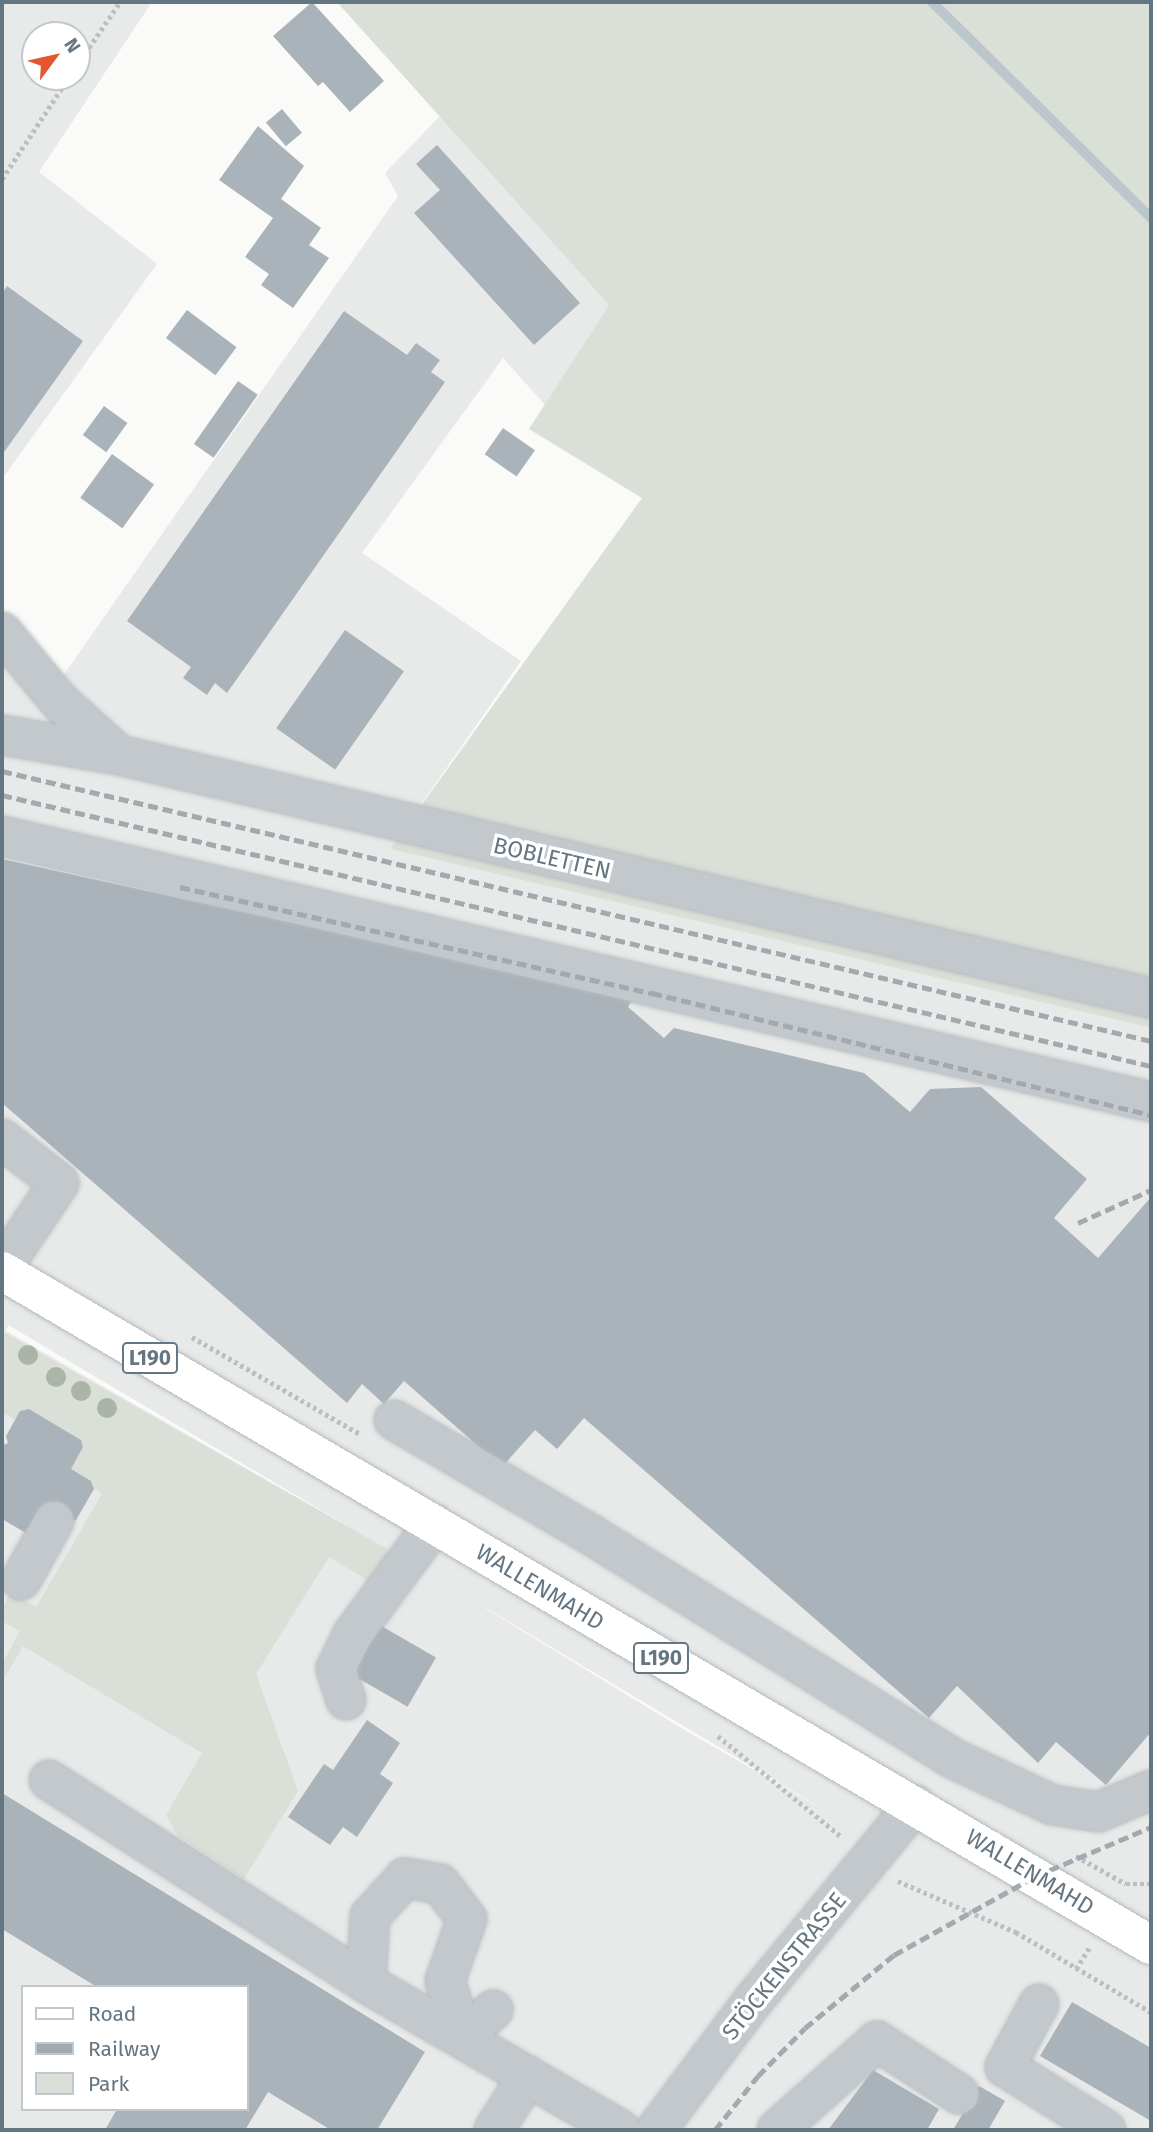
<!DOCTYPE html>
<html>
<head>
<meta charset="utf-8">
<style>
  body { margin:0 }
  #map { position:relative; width:1153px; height:2132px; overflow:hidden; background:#fafaf8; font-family:"Fira Sans",sans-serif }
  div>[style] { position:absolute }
  .built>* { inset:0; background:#e8e9e9 }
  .green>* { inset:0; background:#dadfd7 }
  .stream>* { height:10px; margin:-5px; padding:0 5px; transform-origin:5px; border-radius:5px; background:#bbc7cb }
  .building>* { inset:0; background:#aab3b9; transform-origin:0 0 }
  .path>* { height:4.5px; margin-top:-2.25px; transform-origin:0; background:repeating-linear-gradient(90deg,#bbbfc2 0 3.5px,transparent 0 7px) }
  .roads { filter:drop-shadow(0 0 2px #b5babe) drop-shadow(0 0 2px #b5babe) }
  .minor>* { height:38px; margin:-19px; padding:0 19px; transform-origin:19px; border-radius:19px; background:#c3c8cc }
  .major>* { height:38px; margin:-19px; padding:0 19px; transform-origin:19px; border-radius:19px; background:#fff }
  .rail>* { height:5px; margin-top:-2.5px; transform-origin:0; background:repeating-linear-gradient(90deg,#a2aab0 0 10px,transparent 0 15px) }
  .trees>* { width:20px; height:20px; margin:-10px; border-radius:50%; background:#aab4a7 }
  span { translate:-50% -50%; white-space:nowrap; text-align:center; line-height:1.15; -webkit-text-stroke:7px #fff; paint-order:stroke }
  .shield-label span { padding:2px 5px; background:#fff; border:2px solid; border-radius:5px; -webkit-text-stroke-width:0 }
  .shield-label { font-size:21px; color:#657683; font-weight:700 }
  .street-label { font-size:23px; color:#657683 }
  .frame { position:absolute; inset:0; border:4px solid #657683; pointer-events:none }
  .legend { position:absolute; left:21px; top:1985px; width:228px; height:126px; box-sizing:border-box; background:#fff; border:2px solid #c1c8cd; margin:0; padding:9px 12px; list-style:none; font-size:21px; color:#657683 }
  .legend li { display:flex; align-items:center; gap:14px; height:35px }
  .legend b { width:35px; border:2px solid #c1c8cd }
  .north { position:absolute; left:21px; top:21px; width:70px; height:70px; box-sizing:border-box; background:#fff; border:2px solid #c1c8cd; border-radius:50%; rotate:57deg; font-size:19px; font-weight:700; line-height:28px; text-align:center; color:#657683 }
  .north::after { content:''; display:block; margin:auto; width:24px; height:32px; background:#e4572e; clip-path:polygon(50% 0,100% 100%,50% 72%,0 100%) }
</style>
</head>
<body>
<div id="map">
  <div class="built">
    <div style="clip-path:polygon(evenodd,2px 2px,152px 2px,39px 172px,157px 264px,2px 479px,2px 2px,35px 35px,77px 35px,77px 77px,35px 77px,35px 35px)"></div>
    <div style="clip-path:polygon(evenodd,442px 114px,609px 305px,545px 405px,503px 358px,362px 553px,521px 661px,390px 849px,1151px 1028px,1151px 2130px,2px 2130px,2px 654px,42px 706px,398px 196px,385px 173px,442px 114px,8px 1325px,341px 1522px,342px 1523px,6px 1331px,8px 1325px,442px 114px,483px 1607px,484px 1607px,833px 1815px,688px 1732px,483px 1607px,442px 114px,23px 1987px,247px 1987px,247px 2109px,23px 2109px,23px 1987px)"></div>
  </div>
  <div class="green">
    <div style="clip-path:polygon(337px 2px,1151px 2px,1151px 1028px,390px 849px,642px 498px,529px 429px,609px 305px)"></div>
    <div style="clip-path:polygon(2px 1331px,389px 1550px,372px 1583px,329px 1557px,256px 1674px,298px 1791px,244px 1879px,178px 1836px,166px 1815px,202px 1753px,23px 1646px,2px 1682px,2px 1664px,20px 1631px,2px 1621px,2px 1609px,11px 1593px,36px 1607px,102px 1494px,71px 1469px,83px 1447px,81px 1440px,29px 1409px,20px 1411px,15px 1420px,2px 1412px)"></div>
  </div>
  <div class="stream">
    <div style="left:932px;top:2px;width:308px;rotate:44.6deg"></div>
  </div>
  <div class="building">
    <div style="clip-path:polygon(312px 2px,384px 81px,350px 112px,323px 82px,318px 86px,273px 36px)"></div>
    <div style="left:282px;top:109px;width:31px;height:21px;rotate:50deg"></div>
    <div style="clip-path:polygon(258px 126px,304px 166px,281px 199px,321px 228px,309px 245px,329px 258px,293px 308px,261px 285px,269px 274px,245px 257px,273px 218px,219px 180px)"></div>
    <div style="clip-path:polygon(437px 145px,580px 303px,534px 345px,414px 213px,440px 190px,416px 164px)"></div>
    <div style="clip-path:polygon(7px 286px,83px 341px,2px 455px,2px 294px)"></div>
    <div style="left:187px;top:310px;width:62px;height:35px;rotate:37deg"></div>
    <div style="clip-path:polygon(344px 311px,407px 355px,416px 343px,440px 360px,431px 372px,445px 382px,227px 693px,215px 683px,207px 695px,183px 678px,191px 667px,127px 621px)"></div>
    <div style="left:238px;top:381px;width:24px;height:77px;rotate:35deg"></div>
    <div style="left:104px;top:406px;width:29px;height:36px;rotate:36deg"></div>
    <div style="left:503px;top:428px;width:39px;height:32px;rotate:35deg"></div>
    <div style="left:112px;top:454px;width:52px;height:54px;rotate:36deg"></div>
    <div style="left:345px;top:630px;width:72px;height:120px;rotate:35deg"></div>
    <div style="clip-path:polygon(2px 859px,633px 998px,628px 1007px,664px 1038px,674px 1028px,864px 1073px,910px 1112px,930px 1089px,981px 1087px,1087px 1179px,1054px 1218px,1098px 1258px,1151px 1197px,1151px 1732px,1106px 1785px,1056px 1742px,1038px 1763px,957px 1686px,929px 1718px,584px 1418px,557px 1449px,535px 1430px,502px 1467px,404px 1381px,384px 1404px,362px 1384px,347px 1403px,2px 1103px)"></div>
    <div style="clip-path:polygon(29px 1409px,81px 1440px,83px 1447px,71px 1469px,91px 1481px,94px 1489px,76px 1520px,26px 1533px,2px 1519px,2px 1446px,8px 1443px,6px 1436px,20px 1411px)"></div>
    <div style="left:378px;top:1624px;width:67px;height:57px;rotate:30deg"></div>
    <div style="clip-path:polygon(367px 1720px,400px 1743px,380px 1774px,393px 1783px,357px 1837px,343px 1827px,330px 1845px,288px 1817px,324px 1764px,333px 1770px)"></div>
    <div style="clip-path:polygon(2px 1793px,425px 2052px,377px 2130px,331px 2130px,268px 2092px,245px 2130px,105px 2130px,117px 2109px,247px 2109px,247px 1987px,97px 1987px,2px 1929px)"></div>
    <div style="clip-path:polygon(1072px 2002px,1151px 2048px,1151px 2121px,1040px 2056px)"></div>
    <div style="clip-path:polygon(873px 2070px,939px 2109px,927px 2130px,828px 2130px)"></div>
    <div style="clip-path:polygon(979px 2086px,1005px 2101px,988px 2130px,953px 2130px)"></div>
  </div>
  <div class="path">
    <div style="left:77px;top:65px;width:76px;rotate:-55.7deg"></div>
    <div style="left:2px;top:179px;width:122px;rotate:-56.7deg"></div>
    <div style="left:192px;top:1337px;width:194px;rotate:30deg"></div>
    <div style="left:2px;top:1444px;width:2px;rotate:63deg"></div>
    <div style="left:718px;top:1736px;width:160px;rotate:39.2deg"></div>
    <div style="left:1076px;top:1856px;width:57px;rotate:29.2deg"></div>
    <div style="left:1126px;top:1884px;width:25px"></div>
    <div style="left:898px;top:1881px;width:129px;rotate:23.4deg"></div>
    <div style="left:1016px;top:1932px;width:157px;rotate:30.7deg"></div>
    <div style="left:1076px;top:1969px;width:25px;rotate:-58deg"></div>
  </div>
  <div class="roads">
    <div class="minor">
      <div style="left:2px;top:632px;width:92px;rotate:50.3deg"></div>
      <div style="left:61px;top:703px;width:78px;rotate:41.9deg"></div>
      <div style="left:119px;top:755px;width:1060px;rotate:13.25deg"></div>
      <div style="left:2px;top:735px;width:119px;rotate:9.7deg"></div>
      <div style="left:2px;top:836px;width:1179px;rotate:13.03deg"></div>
      <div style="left:2px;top:1139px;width:72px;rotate:37.7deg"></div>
      <div style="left:59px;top:1183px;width:102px;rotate:123.8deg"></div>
      <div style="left:394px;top:1420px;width:230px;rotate:30.2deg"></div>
      <div style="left:593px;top:1536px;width:422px;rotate:31.7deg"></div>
      <div style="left:952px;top:1758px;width:111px;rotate:25deg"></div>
      <div style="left:1053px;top:1805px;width:46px;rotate:8.8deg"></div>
      <div style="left:1098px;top:1812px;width:57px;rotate:-22.5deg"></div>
      <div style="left:21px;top:1580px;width:68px;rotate:-60.8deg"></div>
      <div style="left:346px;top:1700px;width:33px;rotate:-108deg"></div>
      <div style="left:336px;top:1669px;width:39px;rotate:-64deg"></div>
      <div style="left:353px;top:1634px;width:137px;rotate:-53.6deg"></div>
      <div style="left:49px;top:1780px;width:376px;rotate:32.6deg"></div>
      <div style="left:1039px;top:2004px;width:72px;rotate:118.4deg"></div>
      <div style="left:1005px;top:2067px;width:119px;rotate:32deg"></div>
      <div style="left:463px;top:2036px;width:58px;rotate:-108.1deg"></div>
      <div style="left:445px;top:1981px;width:66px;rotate:-70.5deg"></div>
      <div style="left:467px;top:1919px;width:44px;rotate:-127.6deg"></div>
      <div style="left:440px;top:1884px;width:36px;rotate:-170deg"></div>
      <div style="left:405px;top:1878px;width:52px;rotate:132.6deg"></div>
      <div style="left:370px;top:1916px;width:67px;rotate:93.4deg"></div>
      <div style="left:366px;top:1983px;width:294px;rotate:30deg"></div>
      <div style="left:463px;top:2036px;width:40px;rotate:-41deg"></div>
      <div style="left:494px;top:2130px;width:64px;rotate:-57.8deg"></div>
      <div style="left:656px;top:2130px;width:160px;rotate:-53.1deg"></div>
      <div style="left:752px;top:2002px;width:256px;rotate:-50.5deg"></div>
      <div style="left:777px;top:2130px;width:134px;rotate:-41.7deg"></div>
      <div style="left:877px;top:2041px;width:98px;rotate:32.9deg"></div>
    </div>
    <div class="major">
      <div style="left:2px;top:1271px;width:1332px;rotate:30.4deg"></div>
    </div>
  </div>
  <div class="rail">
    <div style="left:2px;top:771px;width:1180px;rotate:13.22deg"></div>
    <div style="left:2px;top:795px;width:1181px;rotate:13.27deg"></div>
    <div style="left:180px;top:887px;width:484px;rotate:12.7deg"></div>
    <div style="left:652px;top:993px;width:514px;rotate:13.74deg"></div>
    <div style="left:1078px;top:1223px;width:80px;rotate:-24.3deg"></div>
    <div style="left:715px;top:2130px;width:69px;rotate:-51.5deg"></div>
    <div style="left:758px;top:2076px;width:67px;rotate:-45.6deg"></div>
    <div style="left:805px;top:2028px;width:115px;rotate:-39.4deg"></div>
    <div style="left:894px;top:1955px;width:162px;rotate:-29.1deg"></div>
    <div style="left:1036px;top:1876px;width:125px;rotate:-23.1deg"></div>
  </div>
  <div class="trees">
    <div style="left:28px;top:1355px"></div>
    <div style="left:56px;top:1377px"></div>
    <div style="left:81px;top:1391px"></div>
    <div style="left:107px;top:1408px"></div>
  </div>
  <div class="shield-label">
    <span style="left:150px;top:1358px">L190</span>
    <span style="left:661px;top:1658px">L190</span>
  </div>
  <div class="street-label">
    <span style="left:552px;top:858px;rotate:13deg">BOBLETTEN</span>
    <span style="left:540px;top:1587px;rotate:31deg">WALLENMAHD</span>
    <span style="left:1030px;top:1872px;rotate:31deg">WALLENMAHD</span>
    <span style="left:784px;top:1966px;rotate:-51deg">STÖCKENSTRASSE</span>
  </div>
  <div class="frame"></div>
  <ul class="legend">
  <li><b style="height:9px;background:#fff"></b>Road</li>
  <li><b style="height:9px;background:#a2aab0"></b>Railway</li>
  <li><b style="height:19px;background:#dadfd7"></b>Park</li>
  </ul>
  <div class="north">N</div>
</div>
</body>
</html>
